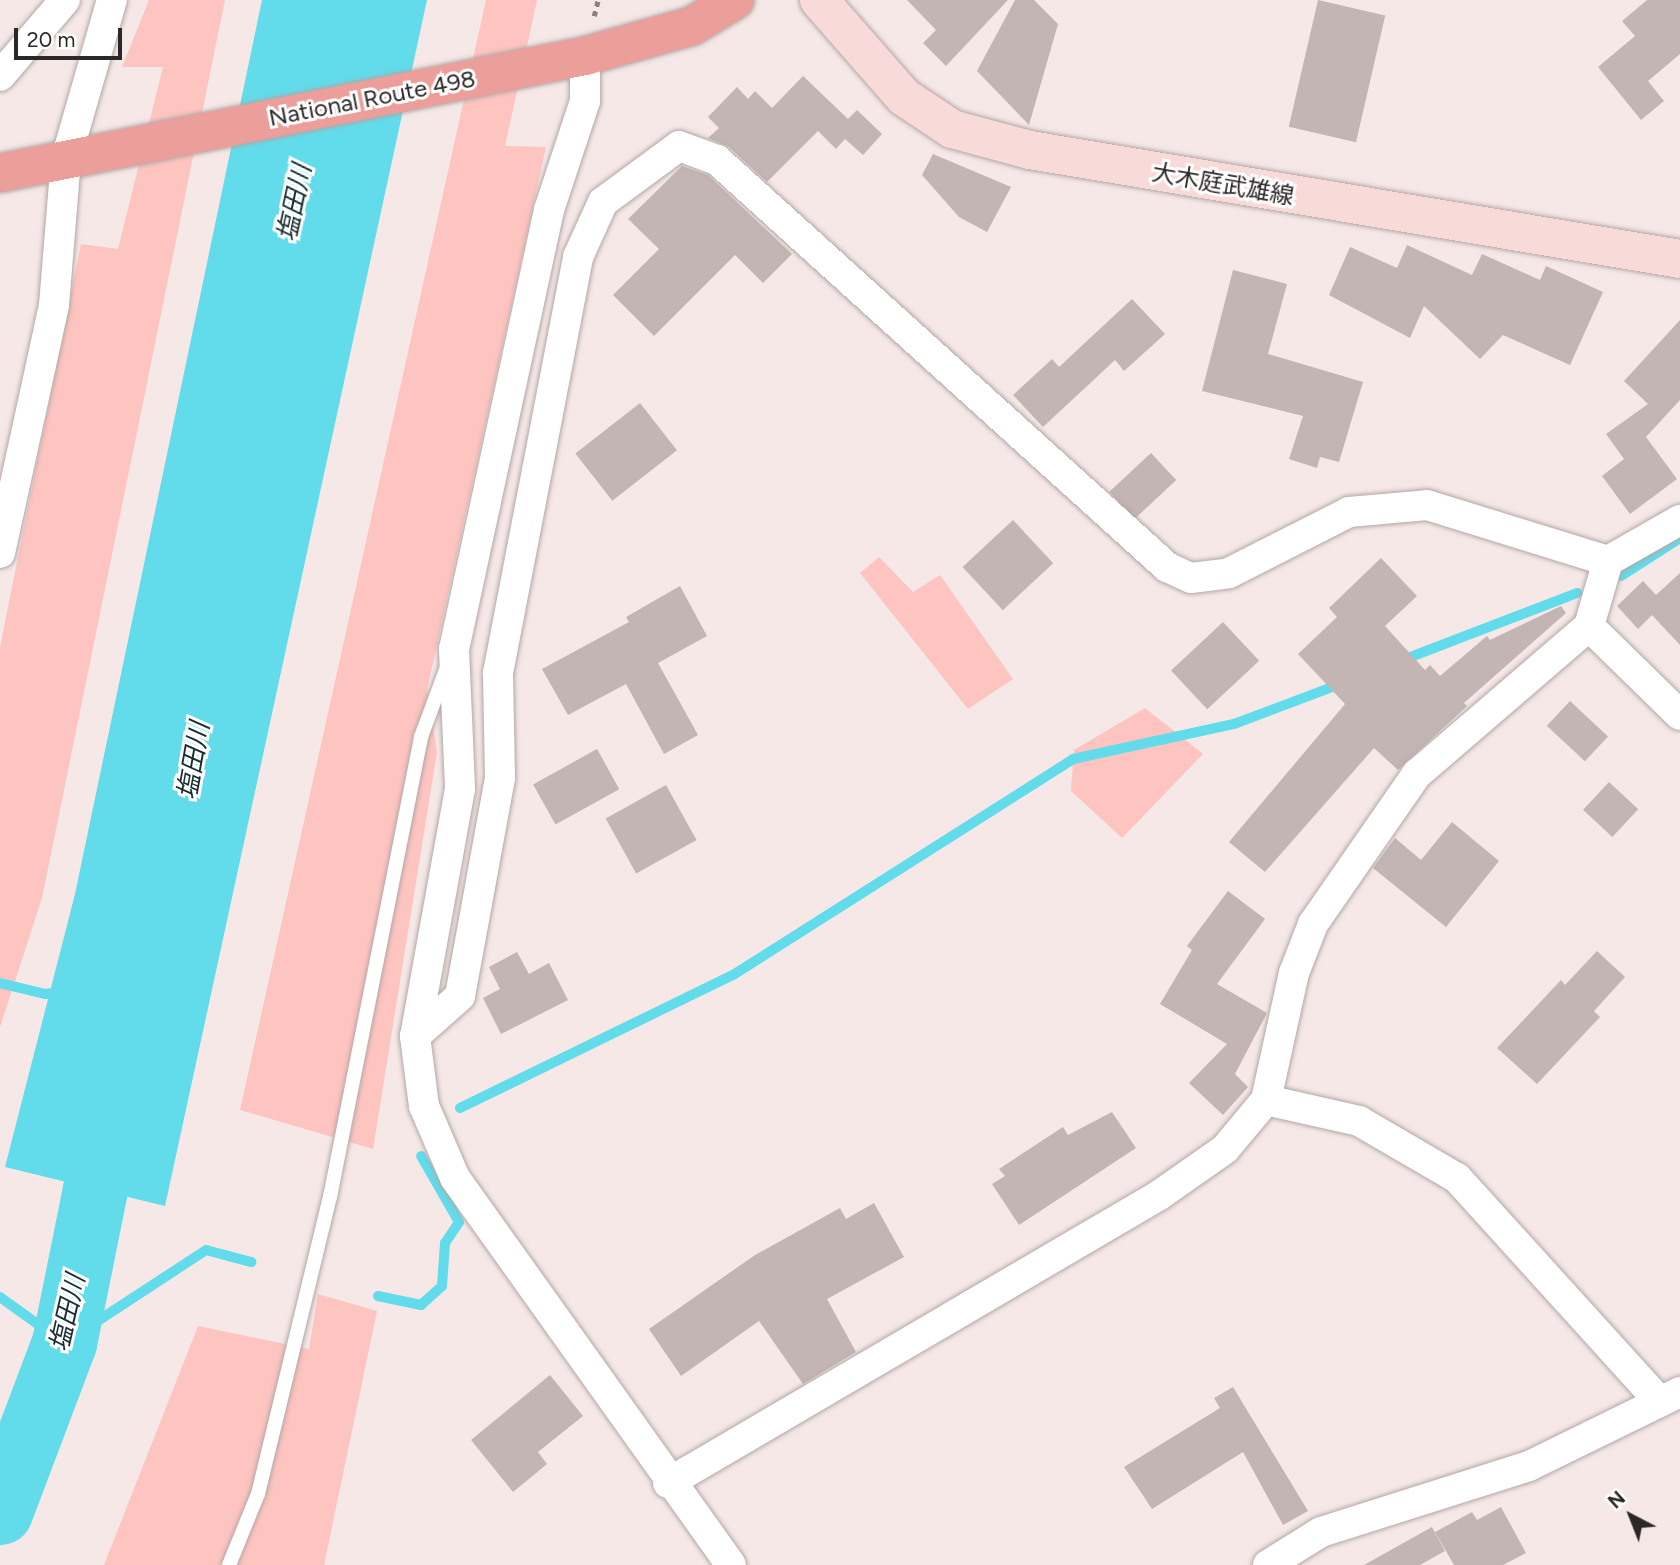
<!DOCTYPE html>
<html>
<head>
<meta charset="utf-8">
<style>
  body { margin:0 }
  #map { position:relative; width:1680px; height:1565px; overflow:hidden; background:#f5e8e7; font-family:Figtree,"Noto Sans JP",sans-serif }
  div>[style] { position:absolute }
  .green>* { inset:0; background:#fec4c0 }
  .water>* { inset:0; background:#62dbeb }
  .stream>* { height:10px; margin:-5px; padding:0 5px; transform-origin:5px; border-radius:5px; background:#62dbeb }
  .river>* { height:65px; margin:-32.5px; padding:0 32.5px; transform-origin:32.5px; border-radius:32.5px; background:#62dbeb }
  .building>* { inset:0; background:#c2b5b4; transform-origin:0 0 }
  .path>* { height:4.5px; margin-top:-2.25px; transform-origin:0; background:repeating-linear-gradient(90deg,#8a8281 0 5px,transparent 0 10px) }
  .roads { filter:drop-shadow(0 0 2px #b3a7a6) drop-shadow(0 0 2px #b3a7a6) }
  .service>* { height:14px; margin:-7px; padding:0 7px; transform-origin:7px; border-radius:7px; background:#fff }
  .minor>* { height:30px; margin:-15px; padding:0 15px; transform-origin:15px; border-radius:15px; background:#fff }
  .secondary>* { height:38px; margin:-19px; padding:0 19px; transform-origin:19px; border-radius:19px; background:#f8dad9 }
  .trunk>* { height:38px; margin:-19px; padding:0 19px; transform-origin:19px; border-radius:19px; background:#ec9e9a }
  span { translate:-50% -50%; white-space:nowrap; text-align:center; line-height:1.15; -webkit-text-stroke:6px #fff; paint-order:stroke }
  .street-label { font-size:24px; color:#2d2828 }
  .water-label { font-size:26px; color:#172d30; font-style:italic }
  .north { position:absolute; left:1596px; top:1481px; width:70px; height:70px; -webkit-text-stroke:5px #fff; paint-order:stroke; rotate:318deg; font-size:19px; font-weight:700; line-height:28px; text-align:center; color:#2d2828 }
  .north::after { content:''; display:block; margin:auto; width:24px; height:32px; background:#2d2828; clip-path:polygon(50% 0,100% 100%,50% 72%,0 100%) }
  .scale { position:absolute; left:14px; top:28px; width:108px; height:32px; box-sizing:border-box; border:4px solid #2d2828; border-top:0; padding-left:9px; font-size:21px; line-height:24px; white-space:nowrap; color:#2d2828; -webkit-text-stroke:5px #fff; paint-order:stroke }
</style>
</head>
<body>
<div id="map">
  <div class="green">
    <div style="clip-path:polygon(149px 0,225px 0,42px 898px,0 1027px,0 647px,81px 244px,118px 249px,163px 67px,122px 67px)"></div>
    <div style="clip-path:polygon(486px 0,537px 0,505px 146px,546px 147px,427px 690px,437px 752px,373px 1149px,240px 1110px)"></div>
    <div style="clip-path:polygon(879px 557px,913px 592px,940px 575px,1013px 679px,968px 709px,860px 573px)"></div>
    <div style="clip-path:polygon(1145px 708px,1203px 754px,1122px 838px,1071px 791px,1074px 750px)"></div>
    <div style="clip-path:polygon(318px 1294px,377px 1311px,324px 1565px,104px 1565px,198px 1326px,309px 1349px)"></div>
  </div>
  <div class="water">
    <div style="clip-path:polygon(262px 0,427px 0,165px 1206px,5px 1167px,75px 894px)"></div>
  </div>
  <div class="stream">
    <div style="left:1621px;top:576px;width:70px;rotate:-32.8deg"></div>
    <div style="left:1400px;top:661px;width:190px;rotate:-21deg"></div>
    <div style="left:0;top:983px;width:46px;rotate:13.7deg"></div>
    <div style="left:45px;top:994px;width:17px;rotate:-7deg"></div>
    <div style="left:460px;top:1108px;width:304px;rotate:-26deg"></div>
    <div style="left:733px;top:975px;width:403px;rotate:-32.4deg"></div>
    <div style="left:1073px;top:759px;width:165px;rotate:-12.3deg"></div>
    <div style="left:1234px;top:724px;width:116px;rotate:-20.6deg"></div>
    <div style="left:378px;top:1296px;width:44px;rotate:11.8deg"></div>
    <div style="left:421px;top:1305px;width:28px;rotate:-42deg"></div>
    <div style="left:442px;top:1286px;width:43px;rotate:-86deg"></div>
    <div style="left:445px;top:1243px;width:25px;rotate:-56deg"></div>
    <div style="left:459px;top:1222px;width:76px;rotate:-119.9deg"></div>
    <div style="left:0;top:1297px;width:79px;rotate:35.7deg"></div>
    <div style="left:64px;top:1343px;width:170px;rotate:-33.2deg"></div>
    <div style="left:206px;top:1250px;width:47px;rotate:14.9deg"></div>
  </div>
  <div class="river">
    <div style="left:0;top:1512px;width:181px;rotate:-69.3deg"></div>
    <div style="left:64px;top:1343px;width:157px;rotate:-78.6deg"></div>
    <div style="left:95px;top:1189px;width:89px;rotate:-74.4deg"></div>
  </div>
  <div class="building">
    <div style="clip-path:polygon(907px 0,1008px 0,946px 66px,923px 43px,936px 30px)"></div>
    <div style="clip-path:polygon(1015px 0,1034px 0,1058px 24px,1029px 125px,977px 71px)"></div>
    <div style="left:1318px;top:0;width:69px;height:130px;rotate:13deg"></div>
    <div style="clip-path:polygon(1647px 0,1680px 0,1680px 54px,1648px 81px,1664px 101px,1641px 120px,1598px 67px,1635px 36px,1622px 21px)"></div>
    <div style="clip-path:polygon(803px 76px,848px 119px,857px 110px,882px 134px,863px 155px,845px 139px,836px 149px,818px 131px,767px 182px,729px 147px,708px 138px,719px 128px,708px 117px,737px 87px,748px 99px,755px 91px,772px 108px)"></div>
    <div style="clip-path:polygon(933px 154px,1011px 187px,987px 232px,959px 217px,922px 175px)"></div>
    <div style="clip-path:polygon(682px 166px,708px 175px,792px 254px,763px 283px,735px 255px,654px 336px,613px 295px,659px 249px,628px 219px)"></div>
    <div style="clip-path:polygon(1407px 245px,1472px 275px,1482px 254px,1540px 280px,1546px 266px,1603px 292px,1570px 365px,1503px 335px,1480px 359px,1424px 306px,1410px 338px,1329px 295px,1350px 247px,1397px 268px)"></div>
    <div style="clip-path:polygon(1233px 270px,1287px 284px,1268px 354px,1363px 382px,1339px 462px,1320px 457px,1317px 468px,1289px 459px,1303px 416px,1202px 391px)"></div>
    <div style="clip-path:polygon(1132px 299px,1165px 334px,1124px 371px,1115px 360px,1043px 427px,1013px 395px,1052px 359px,1059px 367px)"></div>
    <div style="clip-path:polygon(1680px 320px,1680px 400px,1646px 437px,1677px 479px,1630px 514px,1602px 476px,1624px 459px,1606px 434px,1648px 404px,1624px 381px)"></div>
    <div style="left:640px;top:403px;width:60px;height:82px;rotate:52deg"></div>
    <div style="left:1151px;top:453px;width:37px;height:57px;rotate:47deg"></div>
    <div style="left:1013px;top:520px;width:59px;height:69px;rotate:47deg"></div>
    <div style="clip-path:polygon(1381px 558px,1417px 596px,1385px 626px,1425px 670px,1430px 665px,1440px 676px,1487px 636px,1490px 640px,1561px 606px,1566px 613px,1464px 703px,1467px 706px,1398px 770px,1374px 748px,1265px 872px,1229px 842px,1345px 704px,1298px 654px,1337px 617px,1329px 608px)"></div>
    <div style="clip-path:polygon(1680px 573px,1680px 645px,1652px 615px,1638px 629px,1617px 606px,1643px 581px,1656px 595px)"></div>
    <div style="clip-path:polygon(680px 586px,707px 636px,658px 663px,698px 735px,664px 754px,626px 684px,568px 715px,542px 669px,629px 622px,626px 617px)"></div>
    <div style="left:1223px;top:622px;width:53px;height:71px;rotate:47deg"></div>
    <div style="left:1570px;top:701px;width:52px;height:34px;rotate:43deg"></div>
    <div style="left:597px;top:749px;width:46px;height:73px;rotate:61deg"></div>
    <div style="left:1609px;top:782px;width:40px;height:38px;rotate:43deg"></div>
    <div style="left:666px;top:785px;width:63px;height:69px;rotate:61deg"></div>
    <div style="clip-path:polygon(1452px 822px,1499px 861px,1446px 927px,1373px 868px,1395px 838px,1421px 860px)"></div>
    <div style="clip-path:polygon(1228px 891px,1265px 919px,1217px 984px,1267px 1013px,1235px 1074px,1248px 1087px,1223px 1115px,1189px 1083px,1227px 1044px,1160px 1004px,1192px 950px,1187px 946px)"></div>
    <div style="clip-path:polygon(1597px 951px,1625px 977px,1594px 1011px,1600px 1017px,1537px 1084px,1497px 1048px,1561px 980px,1565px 985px)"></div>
    <div style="clip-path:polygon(517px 952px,529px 974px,549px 963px,568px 1000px,501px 1034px,483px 998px,500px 989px,489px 967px)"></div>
    <div style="clip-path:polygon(1112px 1112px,1136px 1148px,1019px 1225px,992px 1184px,1005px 1176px,999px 1169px,1063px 1127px,1068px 1135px)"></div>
    <div style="clip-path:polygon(874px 1203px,904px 1257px,827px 1299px,856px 1352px,803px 1384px,759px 1321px,681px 1376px,649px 1329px,755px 1255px,840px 1208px,846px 1219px)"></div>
    <div style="clip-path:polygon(550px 1375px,583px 1416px,538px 1452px,547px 1464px,513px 1492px,471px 1440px)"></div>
    <div style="clip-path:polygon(1233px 1387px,1308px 1511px,1283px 1525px,1243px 1452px,1152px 1509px,1124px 1467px,1220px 1408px,1214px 1398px)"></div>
    <div style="clip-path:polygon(1501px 1507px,1526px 1553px,1503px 1565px,1454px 1565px,1435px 1532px,1472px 1512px,1477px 1520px)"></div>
    <div style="clip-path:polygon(1432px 1527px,1445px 1551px,1420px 1565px,1364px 1565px)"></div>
  </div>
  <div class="path">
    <div style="left:594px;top:16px;width:16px;rotate:-76deg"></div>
  </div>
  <div class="roads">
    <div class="service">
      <div style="left:229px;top:1565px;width:77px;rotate:-67.8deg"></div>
      <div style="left:258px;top:1494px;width:306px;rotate:-76.4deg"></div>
      <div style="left:330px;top:1197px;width:469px;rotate:-78.8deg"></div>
      <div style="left:421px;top:737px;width:75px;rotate:-69.6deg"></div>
    </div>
    <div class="minor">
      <div style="left:585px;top:56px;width:45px;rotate:90deg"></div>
      <div style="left:585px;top:101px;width:115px;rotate:108.3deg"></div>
      <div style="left:549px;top:210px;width:449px;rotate:102.2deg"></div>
      <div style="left:454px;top:649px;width:140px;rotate:87.5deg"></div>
      <div style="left:460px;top:789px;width:251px;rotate:100.3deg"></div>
      <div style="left:415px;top:1036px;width:71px;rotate:82.7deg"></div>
      <div style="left:424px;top:1106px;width:78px;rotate:66.7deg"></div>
      <div style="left:455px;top:1178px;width:475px;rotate:54.5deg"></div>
      <div style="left:0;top:76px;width:100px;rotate:-49.5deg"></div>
      <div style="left:0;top:553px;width:254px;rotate:-77.7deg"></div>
      <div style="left:54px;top:305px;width:146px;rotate:-85.3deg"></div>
      <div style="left:66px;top:159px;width:166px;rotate:-73.9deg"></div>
      <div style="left:1589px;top:626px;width:127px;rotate:44.4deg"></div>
      <div style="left:415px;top:1036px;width:60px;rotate:-41.6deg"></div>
      <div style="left:460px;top:996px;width:222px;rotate:-79.6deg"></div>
      <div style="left:500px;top:778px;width:105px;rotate:-91.1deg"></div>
      <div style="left:498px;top:673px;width:424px;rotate:-79.1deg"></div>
      <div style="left:578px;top:257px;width:60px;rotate:-65.6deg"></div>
      <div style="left:603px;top:202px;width:94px;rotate:-36.4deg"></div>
      <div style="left:679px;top:146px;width:40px;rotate:20.2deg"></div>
      <div style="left:717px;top:160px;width:607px;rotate:42.13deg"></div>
      <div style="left:1167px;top:567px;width:26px;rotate:25deg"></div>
      <div style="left:1191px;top:578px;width:38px;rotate:-7deg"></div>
      <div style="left:1229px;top:573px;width:135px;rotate:-26.9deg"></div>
      <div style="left:1349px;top:512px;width:78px;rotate:-5.1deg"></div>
      <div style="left:1427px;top:505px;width:189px;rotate:17.2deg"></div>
      <div style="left:1266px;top:1100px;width:95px;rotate:12.7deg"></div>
      <div style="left:1359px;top:1121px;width:113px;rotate:30.2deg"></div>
      <div style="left:1457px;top:1178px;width:302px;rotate:47.8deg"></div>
      <div style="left:668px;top:1483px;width:568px;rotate:-30.36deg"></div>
      <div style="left:1158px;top:1196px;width:82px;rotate:-35deg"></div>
      <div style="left:1225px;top:1149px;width:64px;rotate:-50.1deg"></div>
      <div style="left:1266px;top:1100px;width:130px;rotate:-77.6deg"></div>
      <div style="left:1294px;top:973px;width:53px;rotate:-68.8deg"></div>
      <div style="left:1313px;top:924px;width:183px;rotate:-55.3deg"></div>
      <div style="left:1417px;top:774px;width:227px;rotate:-40.7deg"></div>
      <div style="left:1589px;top:626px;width:68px;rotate:-73.7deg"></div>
      <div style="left:1608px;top:561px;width:83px;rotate:-29.7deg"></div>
      <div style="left:1268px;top:1565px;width:62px;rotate:-31.9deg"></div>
      <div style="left:1321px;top:1532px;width:218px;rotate:-17.6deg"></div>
      <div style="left:1529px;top:1466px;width:168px;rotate:-26.1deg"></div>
    </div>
    <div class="secondary">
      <div style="left:819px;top:0;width:129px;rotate:48.8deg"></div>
      <div style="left:904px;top:97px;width:58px;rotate:33.7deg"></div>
      <div style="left:952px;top:129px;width:81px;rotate:15.1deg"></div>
      <div style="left:1030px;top:150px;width:659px;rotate:9.52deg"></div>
    </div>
    <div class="trunk">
      <div style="left:0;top:173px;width:597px;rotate:-11.31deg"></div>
      <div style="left:585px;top:56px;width:111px;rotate:-15.7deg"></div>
      <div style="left:692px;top:26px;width:50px;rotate:-31.2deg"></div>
    </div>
  </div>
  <div class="street-label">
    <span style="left:372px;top:98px;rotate:-11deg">National Route 498</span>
    <span style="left:1223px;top:184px;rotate:10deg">大木庭武雄線</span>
  </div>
  <div class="water-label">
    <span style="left:295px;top:203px;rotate:-78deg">塩田川</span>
    <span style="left:194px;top:761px;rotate:-80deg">塩田川</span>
    <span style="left:68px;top:1313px;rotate:-77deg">塩田川</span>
  </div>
  <div class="north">N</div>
  <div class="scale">20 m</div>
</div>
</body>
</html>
